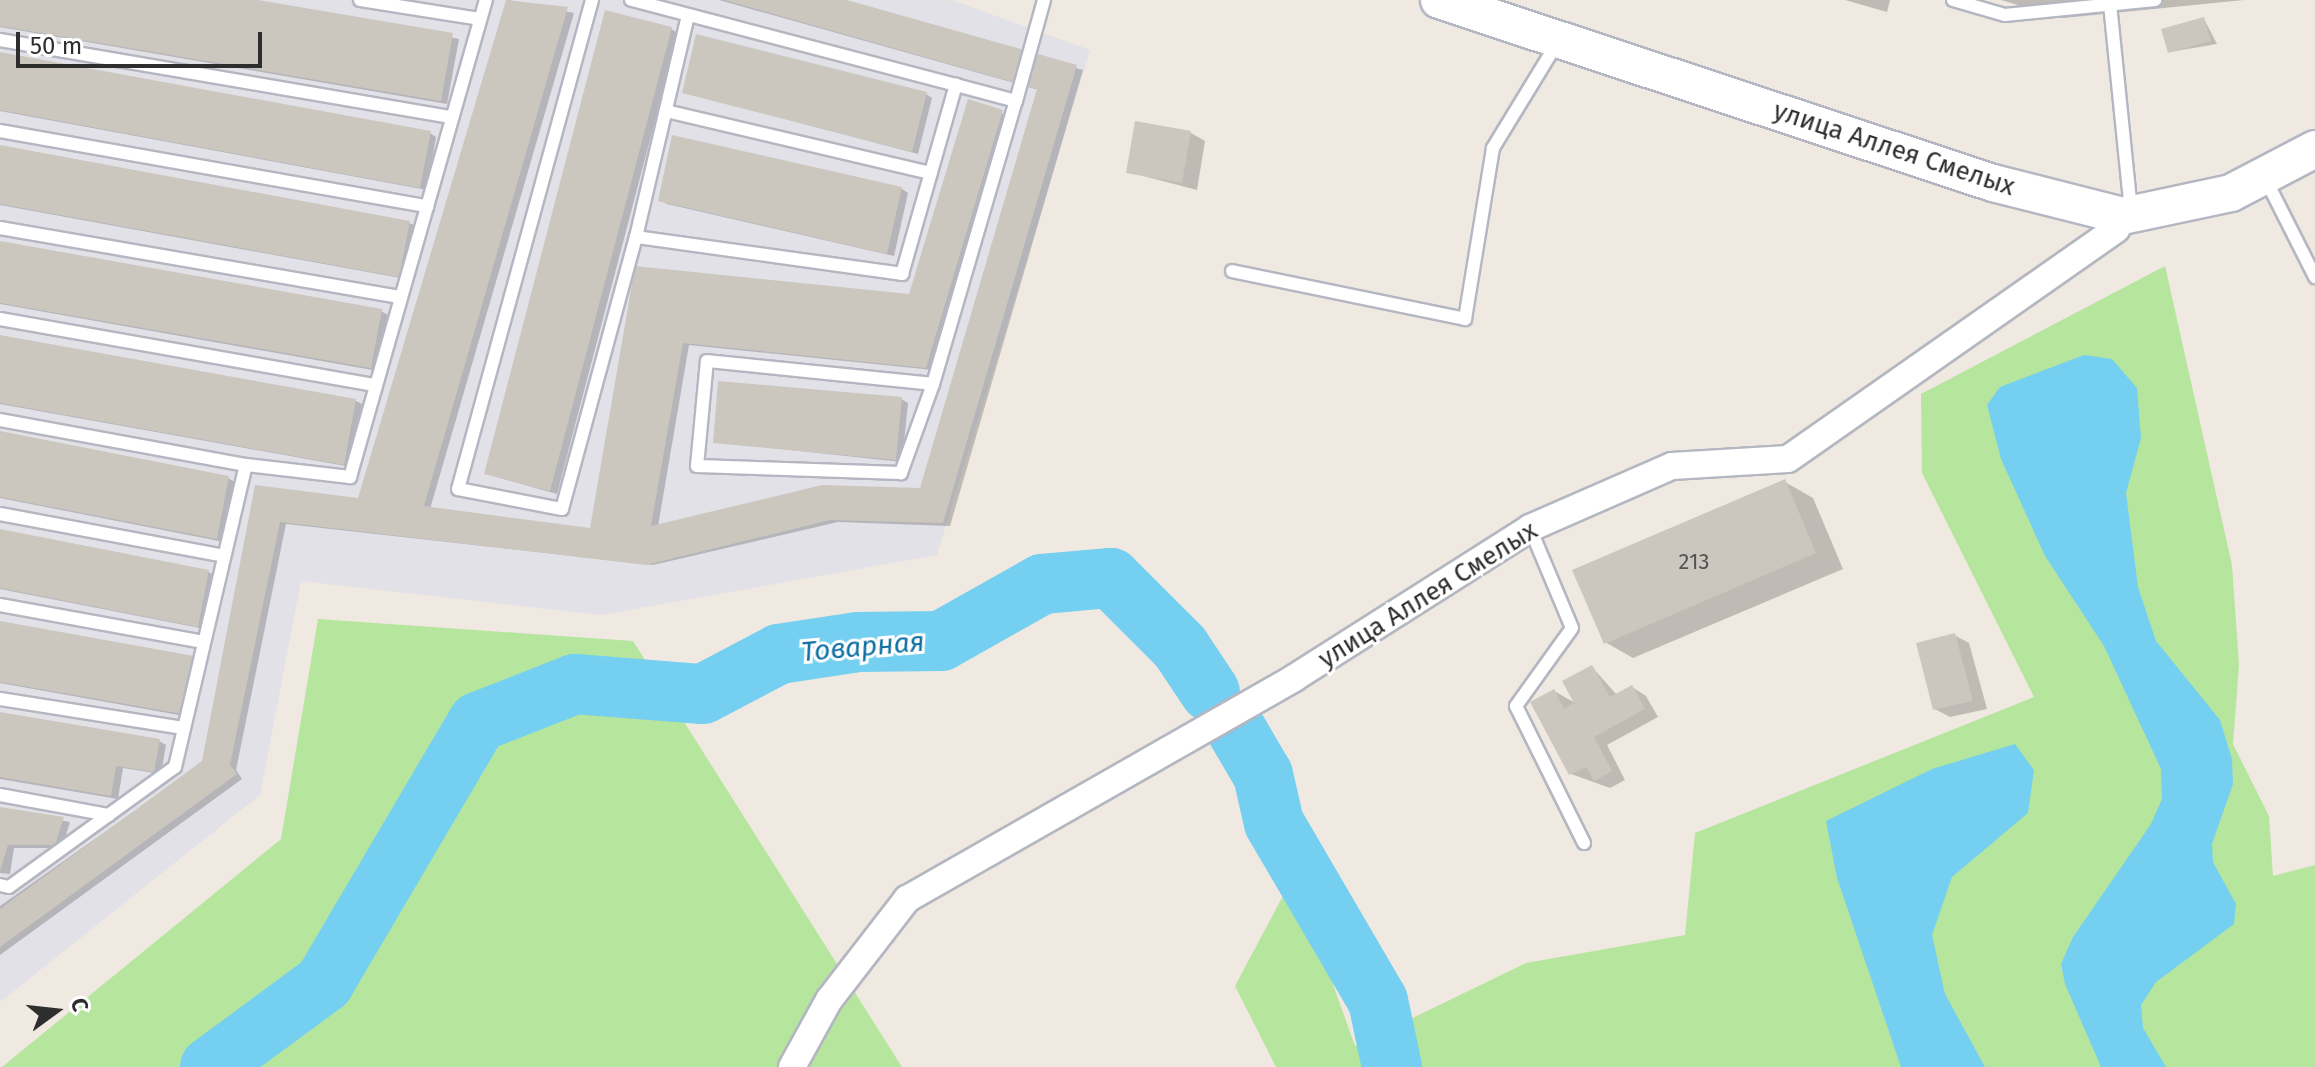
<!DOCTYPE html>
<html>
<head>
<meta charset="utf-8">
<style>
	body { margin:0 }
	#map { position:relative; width:2315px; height:1067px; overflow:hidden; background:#efe9e1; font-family:"Fira Sans",sans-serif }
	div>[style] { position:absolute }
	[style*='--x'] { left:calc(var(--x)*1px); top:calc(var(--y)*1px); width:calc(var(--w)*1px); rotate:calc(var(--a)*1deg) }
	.industrial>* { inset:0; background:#e3e1e8 }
	.green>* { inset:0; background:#b6e59e }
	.water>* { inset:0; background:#75cff0 }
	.shadow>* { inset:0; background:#0003 }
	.river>* { height:60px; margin:-30px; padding:0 30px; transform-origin:30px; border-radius:30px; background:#75cff0 }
	.building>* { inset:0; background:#cbc7bf }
	.roads { filter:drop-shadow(2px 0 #b4b7c1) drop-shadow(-2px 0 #b4b7c1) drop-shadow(0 2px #b4b7c1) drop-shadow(0 -2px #b4b7c1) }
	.service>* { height:12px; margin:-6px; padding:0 6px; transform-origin:6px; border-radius:6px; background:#fff }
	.minor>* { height:26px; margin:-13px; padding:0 13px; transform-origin:13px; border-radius:13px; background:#fff }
	.secondary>* { height:36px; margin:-18px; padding:0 18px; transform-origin:18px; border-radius:18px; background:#fff }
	span { translate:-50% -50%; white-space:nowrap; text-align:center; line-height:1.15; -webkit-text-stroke:6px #fff; paint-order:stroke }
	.number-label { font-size:22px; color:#555452 }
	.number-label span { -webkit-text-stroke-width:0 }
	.street-label { font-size:26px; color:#2e2e2e }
	.water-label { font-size:28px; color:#0d6fa3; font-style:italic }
	.north { position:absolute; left:16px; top:971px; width:80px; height:80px; -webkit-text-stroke:6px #fff; paint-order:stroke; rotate:75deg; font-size:22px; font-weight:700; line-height:32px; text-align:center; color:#2e2e2e }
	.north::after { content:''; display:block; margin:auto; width:28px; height:36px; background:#2e2e2e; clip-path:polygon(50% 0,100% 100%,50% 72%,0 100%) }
	.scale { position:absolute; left:16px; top:32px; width:246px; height:36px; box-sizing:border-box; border:4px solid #2e2e2e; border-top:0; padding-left:10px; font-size:24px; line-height:28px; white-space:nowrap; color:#2e2e2e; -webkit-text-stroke:6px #fff; paint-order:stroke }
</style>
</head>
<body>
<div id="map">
	<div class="industrial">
		<i style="clip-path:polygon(0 0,952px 0,1090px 50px,937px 555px,601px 615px,301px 581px,260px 795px,0 1002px)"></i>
	</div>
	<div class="green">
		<i style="clip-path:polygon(2165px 266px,2232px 565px,2239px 665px,2233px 744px,2269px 816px,2273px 876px,2315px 865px,2315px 1067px,1276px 1067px,1235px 986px,1294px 875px,1355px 1046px,1526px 963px,1685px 935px,1695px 833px,2034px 697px,1922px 473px,1921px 394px)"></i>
		<i style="clip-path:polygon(318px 619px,633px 641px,902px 1067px,2px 1067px,281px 839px)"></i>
	</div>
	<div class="water">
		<i style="clip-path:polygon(2084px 355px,2112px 359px,2137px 388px,2141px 438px,2126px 493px,2138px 587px,2156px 641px,2220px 720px,2232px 759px,2233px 784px,2212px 844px,2213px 862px,2236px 904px,2234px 924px,2156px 982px,2141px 1005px,2143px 1028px,2166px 1067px,2101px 1067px,2065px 984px,2061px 964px,2073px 937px,2151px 824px,2162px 799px,2161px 769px,2104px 646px,2045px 556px,2001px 459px,1987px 405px,2000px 387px)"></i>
		<i style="clip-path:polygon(2015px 744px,2034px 770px,2028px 813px,1952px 877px,1932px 935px,1945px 994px,1985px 1067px,1901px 1067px,1837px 878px,1826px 821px,1932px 769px)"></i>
	</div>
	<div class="shadow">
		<i style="clip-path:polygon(0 0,246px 0,459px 39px,447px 104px,0 27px)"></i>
		<i style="clip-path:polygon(508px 0,574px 13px,430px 509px,591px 530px,636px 268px,910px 296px,969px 102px,1009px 116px,933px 370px,689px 345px,658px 526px,922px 490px,1039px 90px,719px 0,839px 0,1083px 70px,950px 526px,838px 522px,653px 565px,286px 524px,236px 770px,242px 779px,0 955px,0 906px,204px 762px,257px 487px,359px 500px)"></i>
		<i style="clip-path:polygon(1845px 0,1890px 0,1887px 12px)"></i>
		<i style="clip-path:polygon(2001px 0,2244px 0,2064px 18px)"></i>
		<i style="clip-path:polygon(2204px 19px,2217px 44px,2170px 52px)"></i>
		<i style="clip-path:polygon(671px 29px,678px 33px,557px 494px,493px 476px,486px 473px)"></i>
		<i style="clip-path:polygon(0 54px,430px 133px,436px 137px,427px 190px,0 111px)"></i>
		<i style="clip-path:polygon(684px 92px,926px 94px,932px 98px,918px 154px)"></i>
		<i style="clip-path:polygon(1191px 133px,1205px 141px,1197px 190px,1128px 172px)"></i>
		<i style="clip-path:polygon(674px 137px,902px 189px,908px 193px,894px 256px,667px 204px,660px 200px)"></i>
		<i style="clip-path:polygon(0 147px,409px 223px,416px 226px,406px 279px,0 205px)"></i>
		<i style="clip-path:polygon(0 243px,381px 311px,388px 315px,378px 371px,0 304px)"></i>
		<i style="clip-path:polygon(0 337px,356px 401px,362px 404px,351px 467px,0 404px)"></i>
		<i style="clip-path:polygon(901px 399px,908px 403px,902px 462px,715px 442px)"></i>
		<i style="clip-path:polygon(0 433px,228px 478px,235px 482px,224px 542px,0 498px)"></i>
		<i style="clip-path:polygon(1785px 482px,1813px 498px,1843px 569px,1633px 658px,1605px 642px)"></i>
		<i style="clip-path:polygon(0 531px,209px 572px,215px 576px,205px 629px,0 589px)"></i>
		<i style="clip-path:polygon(0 623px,193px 658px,200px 661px,190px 717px,0 683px)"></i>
		<i style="clip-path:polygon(1954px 635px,1969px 643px,1987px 709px,1950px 717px,1935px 709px)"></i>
		<i style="clip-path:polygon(1592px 667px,1617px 695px,1632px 687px,1646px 696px,1658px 717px,1607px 745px,1625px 780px,1610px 788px,1571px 774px,1554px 691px,1577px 704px)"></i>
		<i style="clip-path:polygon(0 714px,159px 741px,166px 745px,161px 774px,123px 768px,118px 799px,0 779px)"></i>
		<i style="clip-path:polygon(0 809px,70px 822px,62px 848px,14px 848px,10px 874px,0 873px)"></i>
	</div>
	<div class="river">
		<i style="--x:1236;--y:729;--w:53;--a:59.6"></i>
		<i style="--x:1263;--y:775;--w:49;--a:77.1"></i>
		<i style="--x:1274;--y:823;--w:206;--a:59.7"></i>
		<i style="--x:1378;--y:1001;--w:67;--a:78"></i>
		<i style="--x:210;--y:1067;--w:142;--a:-36.4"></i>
		<i style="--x:324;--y:983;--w:303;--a:-59.5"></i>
		<i style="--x:478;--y:722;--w:104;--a:-21.4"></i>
		<i style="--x:575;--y:684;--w:128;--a:4.5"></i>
		<i style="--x:703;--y:694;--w:86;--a:-27.8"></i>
		<i style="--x:779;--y:654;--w:80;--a:-8.6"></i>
		<i style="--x:858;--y:642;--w:83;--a:-0.7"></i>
		<i style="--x:941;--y:641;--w:116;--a:-29.4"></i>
		<i style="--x:1042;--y:584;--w:69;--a:-5"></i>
		<i style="--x:1111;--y:578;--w:98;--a:45"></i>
		<i style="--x:1180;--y:647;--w:54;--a:56.3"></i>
	</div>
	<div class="building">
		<i style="clip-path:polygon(0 0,258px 0,453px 33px,441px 101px,0 26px)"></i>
		<i style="clip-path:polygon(506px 0,568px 7px,424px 506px,590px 528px,635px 266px,909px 294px,968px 99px,1003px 110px,926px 368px,683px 343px,651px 526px,822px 485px,920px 488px,1037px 89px,724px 0,847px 0,1077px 65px,943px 523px,830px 520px,646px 565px,280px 522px,230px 765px,237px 774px,0 947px,0 909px,202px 761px,255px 485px,358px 498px)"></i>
		<i style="clip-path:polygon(605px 10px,672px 27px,550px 491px,484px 474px)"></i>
		<i style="clip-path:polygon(2204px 17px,2211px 41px,2168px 53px,2161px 29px)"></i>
		<i style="clip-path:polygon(696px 34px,927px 92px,912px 152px,682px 93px)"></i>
		<i style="clip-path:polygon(0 52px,431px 131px,420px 188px,0 110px)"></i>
		<i style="clip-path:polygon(1135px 121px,1191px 131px,1182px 183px,1126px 173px)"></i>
		<i style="clip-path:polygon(672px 135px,902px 187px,887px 254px,658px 201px)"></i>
		<i style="clip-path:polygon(0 145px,410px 221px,399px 277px,0 204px)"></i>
		<i style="clip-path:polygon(0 241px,382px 309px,371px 368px,0 303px)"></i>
		<i style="clip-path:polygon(0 335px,356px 399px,344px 465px,0 403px)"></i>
		<i style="clip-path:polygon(718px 381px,902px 397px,896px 460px,713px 443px)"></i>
		<i style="clip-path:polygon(0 431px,229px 476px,217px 539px,0 497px)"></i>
		<i style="clip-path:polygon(1785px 479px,1816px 553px,1604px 644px,1572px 570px)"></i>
		<i style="clip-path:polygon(0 529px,209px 570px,198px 627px,0 588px)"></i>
		<i style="clip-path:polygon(0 621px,194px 656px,183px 714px,0 682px)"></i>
		<i style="clip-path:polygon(1955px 633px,1973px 701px,1933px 710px,1916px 643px)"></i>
		<i style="clip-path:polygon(1592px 665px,1610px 697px,1632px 685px,1645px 709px,1594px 737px,1612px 771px,1594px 781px,1586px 767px,1569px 775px,1530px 702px,1554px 689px,1564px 709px,1574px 703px,1562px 681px)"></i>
		<i style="clip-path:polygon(0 712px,160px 739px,154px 772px,116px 766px,111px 796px,0 777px)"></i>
		<i style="clip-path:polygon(0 807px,64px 817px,55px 845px,8px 845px,0 871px)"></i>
	</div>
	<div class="roads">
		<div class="service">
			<i style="--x:360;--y:0;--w:121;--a:9"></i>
			<i style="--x:592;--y:0;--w:507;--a:105.32"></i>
			<i style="--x:458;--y:489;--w:106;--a:10.9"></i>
			<i style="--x:562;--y:509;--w:282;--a:-74.8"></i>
			<i style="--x:636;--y:237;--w:269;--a:7.9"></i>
			<i style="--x:902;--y:274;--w:197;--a:-74.1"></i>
			<i style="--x:956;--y:85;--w:336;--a:-165.3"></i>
			<i style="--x:1953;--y:0;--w:54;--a:16.1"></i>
			<i style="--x:2005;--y:15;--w:151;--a:-5.7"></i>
			<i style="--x:2110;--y:4;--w:209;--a:84.2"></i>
			<i style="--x:0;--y:40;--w:459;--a:9.7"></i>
			<i style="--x:1016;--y:101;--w:105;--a:-74.5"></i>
			<i style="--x:666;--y:111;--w:272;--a:13.2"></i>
			<i style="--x:0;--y:131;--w:434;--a:10"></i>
			<i style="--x:2266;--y:180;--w:109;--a:63.2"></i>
			<i style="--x:0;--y:228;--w:407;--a:9.8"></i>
			<i style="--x:636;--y:237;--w:228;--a:-76.8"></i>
			<i style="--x:1232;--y:271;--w:238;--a:11.6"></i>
			<i style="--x:1465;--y:319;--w:173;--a:-80.7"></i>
			<i style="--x:1493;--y:148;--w:123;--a:-58.6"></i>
			<i style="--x:0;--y:319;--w:382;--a:10"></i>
			<i style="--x:933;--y:384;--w:95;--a:109.8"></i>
			<i style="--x:901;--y:473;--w:204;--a:-178"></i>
			<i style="--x:697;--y:466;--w:105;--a:-84.6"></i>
			<i style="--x:707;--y:361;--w:227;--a:5.8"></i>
			<i style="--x:933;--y:384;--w:295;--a:-73.7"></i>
			<i style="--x:1016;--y:101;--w:62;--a:-165.1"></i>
			<i style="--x:0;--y:420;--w:250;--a:10.4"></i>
			<i style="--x:0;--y:514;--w:228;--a:10.6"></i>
			<i style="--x:1530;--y:528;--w:108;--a:67.2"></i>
			<i style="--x:1572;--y:628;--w:96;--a:125.7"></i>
			<i style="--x:1516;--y:706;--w:153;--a:63.6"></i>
			<i style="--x:0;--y:605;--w:207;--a:10.3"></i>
			<i style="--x:0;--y:699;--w:186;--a:9"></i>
			<i style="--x:0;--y:795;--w:111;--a:10.4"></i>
			<i style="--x:0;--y:885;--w:9;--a:13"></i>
			<i style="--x:9;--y:887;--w:205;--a:-35.9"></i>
			<i style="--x:175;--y:767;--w:310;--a:-76.8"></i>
			<i style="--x:246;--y:465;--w:105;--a:6.6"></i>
			<i style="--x:350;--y:477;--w:496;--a:-74.1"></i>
		</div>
		<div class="minor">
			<i style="--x:792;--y:1067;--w:77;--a:-61.1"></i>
			<i style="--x:829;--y:1000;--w:128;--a:-52.3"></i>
			<i style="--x:907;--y:899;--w:446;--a:-29.7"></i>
			<i style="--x:1294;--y:678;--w:280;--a:-32.4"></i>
			<i style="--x:1530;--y:528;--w:155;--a:-23.6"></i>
			<i style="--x:1672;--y:466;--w:116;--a:-3.5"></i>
			<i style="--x:1788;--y:459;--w:401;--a:-35"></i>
			<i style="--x:2116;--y:229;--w:15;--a:-62"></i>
		</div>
		<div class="secondary">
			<i style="--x:1439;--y:0;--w:583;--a:18.28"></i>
			<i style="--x:1993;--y:183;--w:134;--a:14.2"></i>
			<i style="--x:2123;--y:216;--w:110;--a:-12"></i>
			<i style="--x:2231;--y:193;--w:95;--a:-27.6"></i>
		</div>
	</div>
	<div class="number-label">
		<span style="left:1694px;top:562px">213</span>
	</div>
	<div class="street-label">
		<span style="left:1894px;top:149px;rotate:18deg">улица Аллея Смелых</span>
		<span style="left:1428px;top:595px;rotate:-32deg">улица Аллея Смелых</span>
	</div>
	<div class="water-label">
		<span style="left:863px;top:647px;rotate:-5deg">Товарная</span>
	</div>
	<div class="north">С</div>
	<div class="scale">50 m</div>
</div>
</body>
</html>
